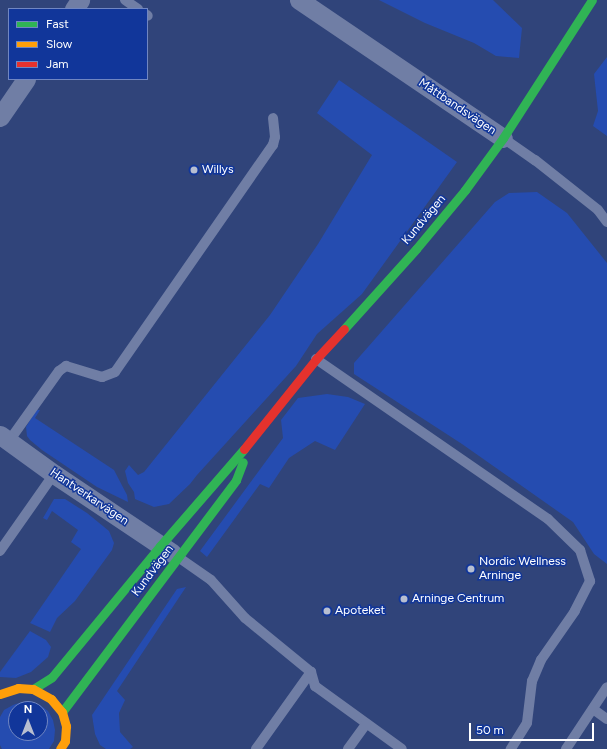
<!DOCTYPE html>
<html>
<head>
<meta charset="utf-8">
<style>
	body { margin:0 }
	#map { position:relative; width:607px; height:749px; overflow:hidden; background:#30447a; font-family:Figtree,sans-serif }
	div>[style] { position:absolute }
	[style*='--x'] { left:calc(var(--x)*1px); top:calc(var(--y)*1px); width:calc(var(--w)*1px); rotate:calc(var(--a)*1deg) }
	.green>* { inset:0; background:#254cb0 }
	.lane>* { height:10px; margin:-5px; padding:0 5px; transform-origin:5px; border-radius:5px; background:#707ea5 }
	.street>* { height:19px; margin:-9.5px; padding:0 9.5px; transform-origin:9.5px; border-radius:9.5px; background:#707ea5 }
	.fast>* { height:9px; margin:-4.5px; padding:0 4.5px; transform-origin:4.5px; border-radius:4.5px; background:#30b455 }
	.slow>* { height:9px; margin:-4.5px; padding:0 4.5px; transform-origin:4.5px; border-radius:4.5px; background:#ff9f0a }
	.jam>* { height:9px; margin:-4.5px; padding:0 4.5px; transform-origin:4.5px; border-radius:4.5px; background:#e5322d }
	.dots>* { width:11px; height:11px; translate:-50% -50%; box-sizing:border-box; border:2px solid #11369a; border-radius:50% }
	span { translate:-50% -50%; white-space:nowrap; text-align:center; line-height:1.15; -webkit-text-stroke:3px #11369a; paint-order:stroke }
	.street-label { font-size:12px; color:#fff }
	.poi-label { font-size:12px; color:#fff }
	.left { translate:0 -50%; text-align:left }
	.legend { position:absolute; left:8px; top:8px; width:140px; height:72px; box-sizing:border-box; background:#11369a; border:1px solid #7086c2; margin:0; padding:5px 7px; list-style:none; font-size:12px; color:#fff }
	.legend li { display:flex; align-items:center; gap:8px; height:20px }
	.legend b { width:20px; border:1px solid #7086c2 }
	.north { position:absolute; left:8px; top:701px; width:40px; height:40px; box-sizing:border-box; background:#11369a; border:1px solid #7086c2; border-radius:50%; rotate:0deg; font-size:11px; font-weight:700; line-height:16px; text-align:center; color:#fff }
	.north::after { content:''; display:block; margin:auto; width:14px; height:18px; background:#b7bed0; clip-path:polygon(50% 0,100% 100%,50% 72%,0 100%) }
	.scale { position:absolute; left:469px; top:723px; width:125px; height:18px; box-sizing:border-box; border:2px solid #fff; border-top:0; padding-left:5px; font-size:12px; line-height:14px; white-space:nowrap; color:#fff; -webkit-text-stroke:3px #11369a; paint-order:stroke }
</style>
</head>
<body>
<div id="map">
	<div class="green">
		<i style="clip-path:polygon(379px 0,493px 0,522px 28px,519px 58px,496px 56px,474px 43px,425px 23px)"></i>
		<i style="clip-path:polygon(607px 57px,607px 136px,593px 126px,598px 111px,594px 74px)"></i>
		<i style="clip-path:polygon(339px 80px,457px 162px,362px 294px,317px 334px,296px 366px,197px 475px,190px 484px,169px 504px,154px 507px,135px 499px,134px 492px,128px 483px,125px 471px,129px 465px,138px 475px,144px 472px,270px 315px,318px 244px,372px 155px,317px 113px)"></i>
		<i style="clip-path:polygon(537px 192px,567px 213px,607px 263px,607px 564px,594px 554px,573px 522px,462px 444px,354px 374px,354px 363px,495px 202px,509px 193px)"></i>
		<i style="clip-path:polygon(327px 394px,348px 397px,365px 404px,335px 450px,315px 441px,289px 458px,269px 488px,260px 484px,207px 557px,200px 551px,283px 438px,281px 420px,298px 398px)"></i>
		<i style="clip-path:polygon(36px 410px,40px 410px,35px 418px,114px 470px,127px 495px,128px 502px,97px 487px,42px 450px,30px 440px,27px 436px,26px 427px)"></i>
		<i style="clip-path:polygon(54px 499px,65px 499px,87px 513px,109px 531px,114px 543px,112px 550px,75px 601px,57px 618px,50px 632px,30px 623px,81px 549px,71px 542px,78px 530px,52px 511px,47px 520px,43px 518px)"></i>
		<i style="clip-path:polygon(186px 587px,117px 691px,125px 700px,119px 713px,120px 732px,133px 747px,130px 749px,106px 749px,100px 745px,95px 734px,92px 715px,177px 589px)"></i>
		<i style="clip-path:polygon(30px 631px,46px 640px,51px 647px,48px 657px,31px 672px,16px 678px,0 677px,0 672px)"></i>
		<i style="clip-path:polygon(evenodd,22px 702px,40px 705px,48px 711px,53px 720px,55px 730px,54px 741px,49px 749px,2px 749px,0 745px,0 717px,4px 710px,13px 705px,22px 702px,16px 709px,40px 709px,40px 733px,16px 733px,16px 709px)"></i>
	</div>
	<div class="lane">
		<i style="--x:125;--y:0;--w:16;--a:35"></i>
		<i style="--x:147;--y:15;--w:1;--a:45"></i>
		<i style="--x:503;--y:138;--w:39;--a:35"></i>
		<i style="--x:535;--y:160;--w:80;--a:38.4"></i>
		<i style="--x:598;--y:210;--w:15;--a:53"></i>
		<i style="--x:316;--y:359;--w:282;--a:34.6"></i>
		<i style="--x:548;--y:519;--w:45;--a:44.1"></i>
		<i style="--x:580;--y:550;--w:33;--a:72"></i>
		<i style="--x:590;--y:581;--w:34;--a:117"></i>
		<i style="--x:575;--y:611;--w:60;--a:124.8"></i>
		<i style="--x:541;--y:660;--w:23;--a:113"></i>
		<i style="--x:532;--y:681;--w:42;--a:96.8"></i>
		<i style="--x:527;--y:723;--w:31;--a:122"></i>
		<i style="--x:9;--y:441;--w:86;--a:-54.5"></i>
		<i style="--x:59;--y:371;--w:9;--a:-36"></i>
		<i style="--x:66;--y:366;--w:38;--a:17"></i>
		<i style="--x:102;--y:377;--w:14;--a:-21"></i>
		<i style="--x:115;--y:372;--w:277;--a:-55.2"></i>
		<i style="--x:273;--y:145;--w:8;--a:-76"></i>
		<i style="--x:275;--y:137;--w:19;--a:-96"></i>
		<i style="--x:0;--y:551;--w:94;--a:-55"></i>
		<i style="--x:178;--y:557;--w:40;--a:34.9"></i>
		<i style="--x:211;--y:580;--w:51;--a:48.2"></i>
		<i style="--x:245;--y:618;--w:85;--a:39.3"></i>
		<i style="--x:311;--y:672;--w:15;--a:74"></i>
		<i style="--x:315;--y:686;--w:107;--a:35.9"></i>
		<i style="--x:593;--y:709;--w:17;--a:36"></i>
		<i style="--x:256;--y:749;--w:95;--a:-54.5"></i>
		<i style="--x:348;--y:749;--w:31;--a:-54"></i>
		<i style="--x:566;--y:749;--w:74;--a:-56.5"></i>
	</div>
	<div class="street">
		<i style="--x:299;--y:0;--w:246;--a:34.1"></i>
		<i style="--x:74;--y:9;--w:11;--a:-56"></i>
		<i style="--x:0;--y:117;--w:46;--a:-55.6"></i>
		<i style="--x:0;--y:435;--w:67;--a:35.8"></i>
		<i style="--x:54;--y:474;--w:142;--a:33.8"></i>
	</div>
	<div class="fast">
		<i style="--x:344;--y:329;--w:108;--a:-48"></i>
		<i style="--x:416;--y:249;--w:77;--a:-50.3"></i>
		<i style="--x:465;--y:190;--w:64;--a:-53.8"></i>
		<i style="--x:503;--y:138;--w:164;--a:-57.2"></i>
		<i style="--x:33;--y:689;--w:22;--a:-32"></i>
		<i style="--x:52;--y:677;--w:170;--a:-50.5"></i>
		<i style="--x:160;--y:546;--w:128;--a:-49.1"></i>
		<i style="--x:62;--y:712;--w:290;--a:-53.1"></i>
		<i style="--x:236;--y:480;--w:19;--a:-69"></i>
	</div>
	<div class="slow">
		<i style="--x:0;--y:694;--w:19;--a:-18"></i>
		<i style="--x:18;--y:688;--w:15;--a:4"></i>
		<i style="--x:33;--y:689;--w:21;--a:29"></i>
		<i style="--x:51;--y:699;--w:17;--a:50"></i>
		<i style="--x:62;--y:712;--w:15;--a:74"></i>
		<i style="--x:66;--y:726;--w:15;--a:94"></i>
		<i style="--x:65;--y:741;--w:9;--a:122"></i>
	</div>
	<div class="jam">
		<i style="--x:244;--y:449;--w:115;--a:-51.3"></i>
		<i style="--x:316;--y:359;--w:41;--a:-47"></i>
	</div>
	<div class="dots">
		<i style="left:194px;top:170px;background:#b7bed0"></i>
		<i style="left:471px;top:569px;background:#b7bed0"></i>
		<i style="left:404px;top:599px;background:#b7bed0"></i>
		<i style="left:327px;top:611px;background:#b7bed0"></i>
	</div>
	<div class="street-label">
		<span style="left:457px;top:107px;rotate:34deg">Måttbandsvägen</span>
		<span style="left:424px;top:220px;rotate:-50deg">Kundvägen</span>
		<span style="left:89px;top:497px;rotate:34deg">Hantverkarvägen</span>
		<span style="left:153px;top:571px;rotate:-53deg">Kundvägen</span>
	</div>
	<div class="poi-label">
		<span class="left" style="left:202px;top:170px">Willys</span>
		<span class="left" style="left:479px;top:569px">Nordic Wellness<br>Arninge</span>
		<span class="left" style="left:412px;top:599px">Arninge Centrum</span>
		<span class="left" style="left:335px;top:611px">Apoteket</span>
	</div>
	<ul class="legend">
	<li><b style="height:5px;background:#30b455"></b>Fast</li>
	<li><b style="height:5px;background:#ff9f0a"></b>Slow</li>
	<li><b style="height:5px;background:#e5322d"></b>Jam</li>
	</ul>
	<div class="north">N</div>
	<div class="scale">50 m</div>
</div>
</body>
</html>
